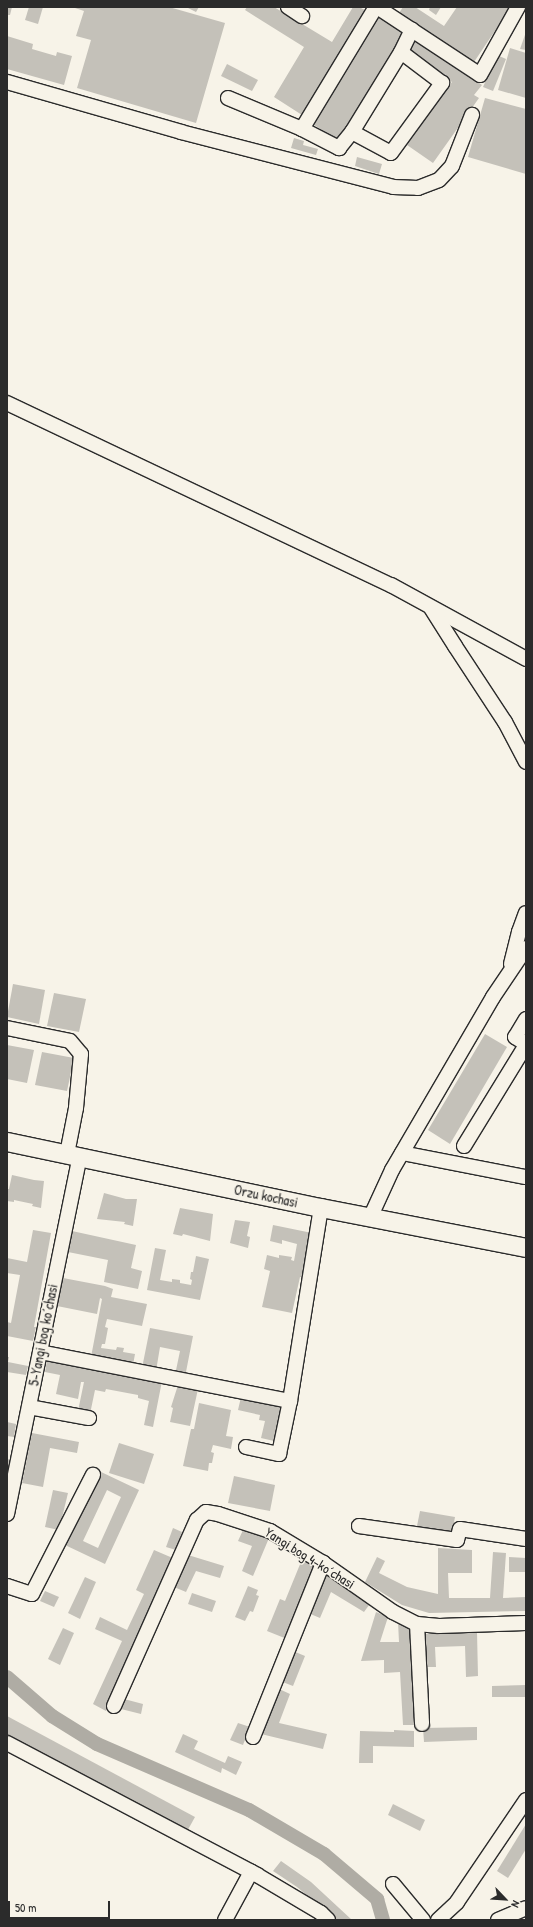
<!DOCTYPE html>
<html>
<head>
<meta charset="utf-8">
<style>
	body { margin:0 }
	#map { position:relative; width:533px; height:1927px; overflow:hidden; background:#f7f3e8; font-family:"Patrick Hand",sans-serif }
	div>[style] { position:absolute }
	[style*='--x'] { left:calc(var(--x)*1px); top:calc(var(--y)*1px); width:calc(var(--w)*1px); rotate:calc(var(--a)*1deg) }
	.canal>* { height:14px; margin:-7px; padding:0 7px; transform-origin:7px; border-radius:7px; background:#afaca4 }
	.building>* { inset:0; background:#c4c1b9 }
	.roads { filter:drop-shadow(1px 0 #2b2b2b) drop-shadow(-1px 0 #2b2b2b) drop-shadow(0 1px #2b2b2b) drop-shadow(0 -1px #2b2b2b) }
	.minor>* { height:14px; margin:-7px; padding:0 7px; transform-origin:7px; border-radius:7px; background:#f7f3e8 }
	.major>* { height:18px; margin:-9px; padding:0 9px; transform-origin:9px; border-radius:9px; background:#f7f3e8 }
	span { translate:-50% -50%; white-space:nowrap; text-align:center; line-height:1.15; -webkit-text-stroke:3px #f7f3e8; paint-order:stroke }
	.street-label { font-size:14px; color:#2b2b2b }
	.frame { position:absolute; inset:0; border:8px solid #2b2b2b; pointer-events:none }
	.north { position:absolute; left:485px; top:1879px; width:40px; height:40px; -webkit-text-stroke:3px #f7f3e8; paint-order:stroke; rotate:115deg; font-size:11px; font-weight:700; line-height:16px; text-align:center; color:#2b2b2b }
	.north::after { content:''; display:block; margin:auto; width:14px; height:18px; background:#2b2b2b; clip-path:polygon(50% 0,100% 100%,50% 72%,0 100%) }
	.scale { position:absolute; left:8px; top:1901px; width:102px; height:18px; box-sizing:border-box; border:2px solid #2b2b2b; border-top:0; padding-left:5px; font-size:12px; line-height:14px; white-space:nowrap; color:#2b2b2b; -webkit-text-stroke:3px #f7f3e8; paint-order:stroke }
</style>
</head>
<body>
<div id="map">
	<div class="canal">
		<i style="--x:7;--y:1677;--w:60;--a:40.9"></i>
		<i style="--x:52;--y:1716;--w:53;--a:31.9"></i>
		<i style="--x:97;--y:1744;--w:166;--a:23.5"></i>
		<i style="--x:249;--y:1810;--w:87;--a:30.4"></i>
		<i style="--x:324;--y:1854;--w:70;--a:40.3"></i>
		<i style="--x:377;--y:1899;--w:22;--a:74"></i>
	</div>
	<div class="building">
		<i style="clip-path:polygon(7px 7px,12px 7px,10px 15px,7px 15px)"></i>
		<i style="clip-path:polygon(29px 7px,43px 7px,38px 24px,25px 20px)"></i>
		<i style="clip-path:polygon(72px 7px,169px 7px,225px 23px,196px 123px,77px 88px,91px 40px,76px 36px,84px 11px)"></i>
		<i style="clip-path:polygon(186px 7px,199px 7px,196px 12px)"></i>
		<i style="clip-path:polygon(247px 7px,274px 7px,332px 42px,353px 7px,359px 7px,365px 10px,302px 115px,274px 97px,304px 47px,245px 10px)"></i>
		<i style="clip-path:polygon(403px 7px,415px 7px,444px 26px,457px 7px,511px 7px,474px 62px,399px 13px)"></i>
		<i style="clip-path:polygon(430px 7px,441px 7px,436px 15px,429px 10px)"></i>
		<i style="clip-path:polygon(380px 16px,405px 31px,338px 140px,314px 125px)"></i>
		<i style="clip-path:polygon(526px 32px,526px 50px,520px 49px)"></i>
		<i style="clip-path:polygon(412px 35px,482px 85px,474px 95px,479px 98px,433px 163px,407px 145px,452px 82px,404px 48px)"></i>
		<i style="clip-path:polygon(7px 36px,33px 44px,32px 49px,56px 56px,57px 52px,72px 56px,64px 85px,7px 69px)"></i>
		<i style="clip-path:polygon(510px 48px,526px 53px,526px 98px,498px 90px)"></i>
		<i style="clip-path:polygon(497px 55px,506px 59px,493px 91px,483px 87px)"></i>
		<i style="clip-path:polygon(227px 64px,258px 80px,252px 91px,221px 76px)"></i>
		<i style="clip-path:polygon(485px 98px,526px 109px,526px 174px,468px 157px)"></i>
		<i style="clip-path:polygon(294px 138px,304px 141px,303px 145px,318px 149px,316px 155px,291px 148px)"></i>
		<i style="clip-path:polygon(357px 157px,382px 164px,379px 174px,355px 166px)"></i>
		<i style="clip-path:polygon(13px 984px,45px 990px,39px 1024px,7px 1017px)"></i>
		<i style="clip-path:polygon(54px 993px,86px 999px,79px 1032px,47px 1026px)"></i>
		<i style="clip-path:polygon(485px 1034px,507px 1047px,450px 1144px,428px 1130px)"></i>
		<i style="clip-path:polygon(7px 1045px,34px 1050px,27px 1083px,7px 1079px)"></i>
		<i style="clip-path:polygon(42px 1052px,74px 1058px,67px 1091px,35px 1085px)"></i>
		<i style="clip-path:polygon(12px 1175px,34px 1180px,44px 1181px,41px 1208px,32px 1206px,33px 1204px,14px 1200px,14px 1202px,7px 1201px,7px 1189px,9px 1189px)"></i>
		<i style="clip-path:polygon(104px 1193px,126px 1199px,137px 1199px,133px 1226px,124px 1224px,125px 1222px,97px 1219px)"></i>
		<i style="clip-path:polygon(180px 1208px,213px 1214px,210px 1241px,183px 1234px,182px 1236px,173px 1234px)"></i>
		<i style="clip-path:polygon(235px 1220px,250px 1222px,247px 1236px,250px 1237px,248px 1248px,230px 1243px)"></i>
		<i style="clip-path:polygon(273px 1225px,312px 1233px,303px 1277px,300px 1277px,292px 1313px,262px 1307px,270px 1271px,264px 1269px,267px 1255px,279px 1258px,279px 1255px,292px 1257px,291px 1260px,294px 1261px,297px 1244px,282px 1240px,282px 1244px,270px 1241px)"></i>
		<i style="clip-path:polygon(33px 1230px,51px 1233px,34px 1327px,36px 1327px,33px 1341px,7px 1336px,7px 1322px,11px 1323px,20px 1275px,7px 1273px,7px 1258px,27px 1262px)"></i>
		<i style="clip-path:polygon(72px 1231px,136px 1245px,131px 1268px,142px 1271px,138px 1289px,104px 1282px,108px 1260px,68px 1252px)"></i>
		<i style="clip-path:polygon(155px 1248px,166px 1250px,160px 1280px,172px 1282px,172px 1279px,180px 1280px,180px 1283px,191px 1285px,192px 1280px,190px 1279px,191px 1272px,193px 1272px,196px 1256px,209px 1259px,200px 1300px,147px 1290px)"></i>
		<i style="clip-path:polygon(63px 1278px,105px 1286px,113px 1289px,111px 1297px,147px 1304px,142px 1326px,107px 1319px,105px 1327px,108px 1328px,105px 1344px,102px 1344px,101px 1348px,116px 1350px,117px 1347px,124px 1348px,123px 1352px,135px 1354px,133px 1365px,91px 1357px,102px 1299px,100px 1298px,97px 1314px,57px 1306px)"></i>
		<i style="clip-path:polygon(150px 1328px,193px 1336px,185px 1377px,175px 1375px,180px 1351px,160px 1347px,156px 1371px,142px 1368px)"></i>
		<i style="clip-path:polygon(7px 1357px,9px 1357px,8px 1362px,28px 1366px,26px 1375px,7px 1372px)"></i>
		<i style="clip-path:polygon(47px 1360px,162px 1381px,153px 1427px,144px 1425px,149px 1401px,138px 1398px,138px 1395px,106px 1389px,105px 1392px,95px 1390px,90px 1414px,78px 1411px,84px 1382px,81px 1382px,78px 1399px,56px 1394px,60px 1375px,45px 1372px)"></i>
		<i style="clip-path:polygon(178px 1385px,198px 1389px,190px 1426px,170px 1422px,173px 1408px,171px 1407px)"></i>
		<i style="clip-path:polygon(241px 1397px,281px 1405px,274px 1441px,261px 1438px,265px 1421px,259px 1420px,260px 1415px,238px 1410px)"></i>
		<i style="clip-path:polygon(199px 1403px,231px 1410px,226px 1436px,233px 1437px,231px 1449px,213px 1445px,211px 1452px,214px 1453px,212px 1463px,209px 1463px,208px 1471px,183px 1466px,191px 1429px,194px 1429px)"></i>
		<i style="clip-path:polygon(7px 1422px,16px 1424px,14px 1437px,7px 1436px)"></i>
		<i style="clip-path:polygon(32px 1433px,79px 1442px,77px 1453px,50px 1448px,43px 1487px,22px 1483px)"></i>
		<i style="clip-path:polygon(119px 1443px,154px 1454px,144px 1484px,109px 1473px)"></i>
		<i style="clip-path:polygon(7px 1459px,11px 1460px,8px 1474px,7px 1474px)"></i>
		<i style="clip-path:polygon(evenodd,99px 1471px,139px 1490px,105px 1564px,65px 1545px,99px 1471px,107px 1490px,121px 1497px,98px 1548px,83px 1541px,107px 1490px)"></i>
		<i style="clip-path:polygon(234px 1476px,275px 1485px,270px 1511px,228px 1503px)"></i>
		<i style="clip-path:polygon(53px 1490px,68px 1493px,59px 1530px,45px 1527px)"></i>
		<i style="clip-path:polygon(420px 1511px,455px 1517px,452px 1533px,417px 1526px)"></i>
		<i style="clip-path:polygon(173px 1528px,182px 1532px,176px 1550px,166px 1547px)"></i>
		<i style="clip-path:polygon(243px 1530px,269px 1538px,253px 1576px,242px 1571px,252px 1546px,238px 1541px)"></i>
		<i style="clip-path:polygon(438px 1548px,472px 1550px,472px 1573px,448px 1573px,449px 1598px,490px 1598px,493px 1552px,506px 1553px,503px 1598px,526px 1597px,526px 1611px,429px 1613px,402px 1605px,365px 1582px,377px 1557px,385px 1561px,379px 1573px,407px 1587px,438px 1594px)"></i>
		<i style="clip-path:polygon(154px 1550px,175px 1559px,106px 1711px,93px 1704px,122px 1641px,95px 1629px,100px 1617px,127px 1630px,144px 1594px,136px 1590px)"></i>
		<i style="clip-path:polygon(188px 1555px,224px 1566px,220px 1578px,196px 1571px,186px 1592px,174px 1587px)"></i>
		<i style="clip-path:polygon(303px 1557px,316px 1566px,287px 1639px,267px 1631px,280px 1599px,285px 1601px)"></i>
		<i style="clip-path:polygon(509px 1557px,526px 1558px,526px 1572px,509px 1572px)"></i>
		<i style="clip-path:polygon(325px 1572px,372px 1601px,364px 1612px,331px 1592px,320px 1618px,308px 1613px)"></i>
		<i style="clip-path:polygon(85px 1577px,96px 1582px,80px 1619px,68px 1613px)"></i>
		<i style="clip-path:polygon(248px 1586px,258px 1590px,256px 1595px,259px 1596px,253px 1612px,250px 1611px,245px 1621px,235px 1617px)"></i>
		<i style="clip-path:polygon(45px 1591px,59px 1597px,54px 1607px,40px 1601px)"></i>
		<i style="clip-path:polygon(192px 1593px,216px 1601px,212px 1612px,188px 1604px)"></i>
		<i style="clip-path:polygon(376px 1612px,388px 1617px,380px 1642px,399px 1642px,398px 1622px,411px 1627px,416px 1725px,403px 1725px,400px 1672px,384px 1673px,384px 1660px,361px 1661px)"></i>
		<i style="clip-path:polygon(63px 1628px,74px 1633px,60px 1665px,48px 1659px)"></i>
		<i style="clip-path:polygon(477px 1632px,478px 1676px,466px 1677px,465px 1646px,435px 1647px,436px 1667px,423px 1667px,423px 1634px)"></i>
		<i style="clip-path:polygon(293px 1651px,305px 1656px,293px 1686px,280px 1681px)"></i>
		<i style="clip-path:polygon(526px 1685px,526px 1697px,492px 1697px,492px 1686px)"></i>
		<i style="clip-path:polygon(277px 1688px,290px 1694px,279px 1723px,327px 1734px,323px 1749px,261px 1734px)"></i>
		<i style="clip-path:polygon(124px 1699px,143px 1704px,141px 1714px,121px 1709px)"></i>
		<i style="clip-path:polygon(7px 1716px,195px 1817px,185px 1835px,7px 1739px)"></i>
		<i style="clip-path:polygon(238px 1723px,250px 1727px,243px 1745px,230px 1740px)"></i>
		<i style="clip-path:polygon(477px 1727px,477px 1740px,424px 1742px,423px 1728px)"></i>
		<i style="clip-path:polygon(394px 1730px,414px 1731px,414px 1747px,373px 1746px,373px 1763px,359px 1763px,360px 1731px,394px 1732px)"></i>
		<i style="clip-path:polygon(183px 1734px,198px 1741px,194px 1749px,225px 1763px,228px 1756px,242px 1762px,236px 1775px,222px 1768px,221px 1773px,175px 1752px)"></i>
		<i style="clip-path:polygon(393px 1804px,425px 1820px,420px 1831px,388px 1815px)"></i>
		<i style="clip-path:polygon(526px 1824px,526px 1849px,508px 1878px,497px 1871px)"></i>
		<i style="clip-path:polygon(281px 1861px,311px 1882px,352px 1920px,336px 1920px,297px 1887px,273px 1871px)"></i>
	</div>
	<div class="roads">
		<div class="minor">
			<i style="--x:288;--y:7;--w:17;--a:33"></i>
			<i style="--x:377;--y:7;--w:123;--a:33.4"></i>
			<i style="--x:480;--y:75;--w:78;--a:-60.8"></i>
			<i style="--x:7;--y:82;--w:181;--a:16"></i>
			<i style="--x:181;--y:132;--w:219;--a:14.5"></i>
			<i style="--x:393;--y:187;--w:25;--a:2"></i>
			<i style="--x:418;--y:188;--w:22;--a:-21"></i>
			<i style="--x:439;--y:180;--w:19;--a:-47"></i>
			<i style="--x:452;--y:166;--w:55;--a:-68.6"></i>
			<i style="--x:228;--y:98;--w:80;--a:22.7"></i>
			<i style="--x:302;--y:129;--w:143;--a:-58.8"></i>
			<i style="--x:302;--y:129;--w:42;--a:27.2"></i>
			<i style="--x:339;--y:148;--w:21;--a:-51"></i>
			<i style="--x:352;--y:132;--w:94;--a:-58.5"></i>
			<i style="--x:401;--y:52;--w:25;--a:-64"></i>
			<i style="--x:352;--y:132;--w:44;--a:28.3"></i>
			<i style="--x:391;--y:153;--w:87;--a:-53.9"></i>
			<i style="--x:442;--y:83;--w:51;--a:-142.9"></i>
			<i style="--x:7;--y:403;--w:425;--a:25.4"></i>
			<i style="--x:391;--y:585;--w:154;--a:28.7"></i>
			<i style="--x:431;--y:608;--w:45;--a:57.7"></i>
			<i style="--x:455;--y:646;--w:91;--a:56.7"></i>
			<i style="--x:505;--y:722;--w:45;--a:62.3"></i>
			<i style="--x:511;--y:964;--w:33;--a:-76"></i>
			<i style="--x:519;--y:932;--w:20;--a:-70"></i>
			<i style="--x:526;--y:1019;--w:21;--a:121"></i>
			<i style="--x:515;--y:1037;--w:13;--a:32"></i>
			<i style="--x:7;--y:1028;--w:64;--a:11.7"></i>
			<i style="--x:70;--y:1041;--w:17;--a:50"></i>
			<i style="--x:81;--y:1054;--w:54;--a:95.3"></i>
			<i style="--x:76;--y:1108;--w:47;--a:101.1"></i>
			<i style="--x:464;--y:1146;--w:119;--a:-58.5"></i>
			<i style="--x:402;--y:1153;--w:126;--a:11"></i>
			<i style="--x:370;--y:1218;--w:53;--a:-65.4"></i>
			<i style="--x:392;--y:1170;--w:200;--a:-59.7"></i>
			<i style="--x:493;--y:997;--w:59;--a:-56"></i>
			<i style="--x:40;--y:1352;--w:255;--a:11.1"></i>
			<i style="--x:290;--y:1401;--w:195;--a:-80.9"></i>
			<i style="--x:29;--y:1407;--w:61;--a:10.4"></i>
			<i style="--x:246;--y:1447;--w:34;--a:12"></i>
			<i style="--x:279;--y:1454;--w:54;--a:-78.3"></i>
			<i style="--x:7;--y:1514;--w:365;--a:-78.5"></i>
			<i style="--x:359;--y:1526;--w:99;--a:8.1"></i>
			<i style="--x:457;--y:1540;--w:11;--a:-75"></i>
			<i style="--x:460;--y:1529;--w:67;--a:8.6"></i>
			<i style="--x:7;--y:1586;--w:26;--a:18"></i>
			<i style="--x:32;--y:1594;--w:134;--a:-62.9"></i>
			<i style="--x:417;--y:1624;--w:100;--a:87.1"></i>
			<i style="--x:114;--y:1706;--w:204;--a:-66"></i>
			<i style="--x:197;--y:1520;--w:12;--a:-42"></i>
			<i style="--x:206;--y:1512;--w:12;--a:9"></i>
			<i style="--x:218;--y:1514;--w:55;--a:18.1"></i>
			<i style="--x:270;--y:1531;--w:62;--a:31.1"></i>
			<i style="--x:323;--y:1563;--w:85;--a:35"></i>
			<i style="--x:393;--y:1612;--w:27;--a:27"></i>
			<i style="--x:417;--y:1624;--w:22;--a:5"></i>
			<i style="--x:439;--y:1626;--w:87;--a:-2"></i>
			<i style="--x:253;--y:1737;--w:188;--a:-68.1"></i>
			<i style="--x:7;--y:1743;--w:283;--a:27.8"></i>
			<i style="--x:257;--y:1875;--w:74;--a:30.7"></i>
			<i style="--x:321;--y:1913;--w:10;--a:45"></i>
			<i style="--x:393;--y:1884;--w:47;--a:50.2"></i>
			<i style="--x:225;--y:1920;--w:55;--a:-61.6"></i>
			<i style="--x:438;--y:1920;--w:26;--a:-43"></i>
			<i style="--x:457;--y:1902;--w:123;--a:-55.9"></i>
			<i style="--x:498;--y:1920;--w:30;--a:-23"></i>
		</div>
		<div class="major">
			<i style="--x:7;--y:1142;--w:321;--a:11.9"></i>
			<i style="--x:321;--y:1208;--w:209;--a:11"></i>
		</div>
	</div>
	<div class="street-label">
		<span style="left:266px;top:1196px;rotate:12deg">Orzu kochasi</span>
		<span style="left:43px;top:1335px;rotate:-79deg">5-Yangi bog koʼchasi</span>
		<span style="left:310px;top:1558px;rotate:32deg">Yangi bog 4-koʼchasi</span>
	</div>
	<div class="frame"></div>
	<div class="north">N</div>
	<div class="scale">50 m</div>
</div>
</body>
</html>
